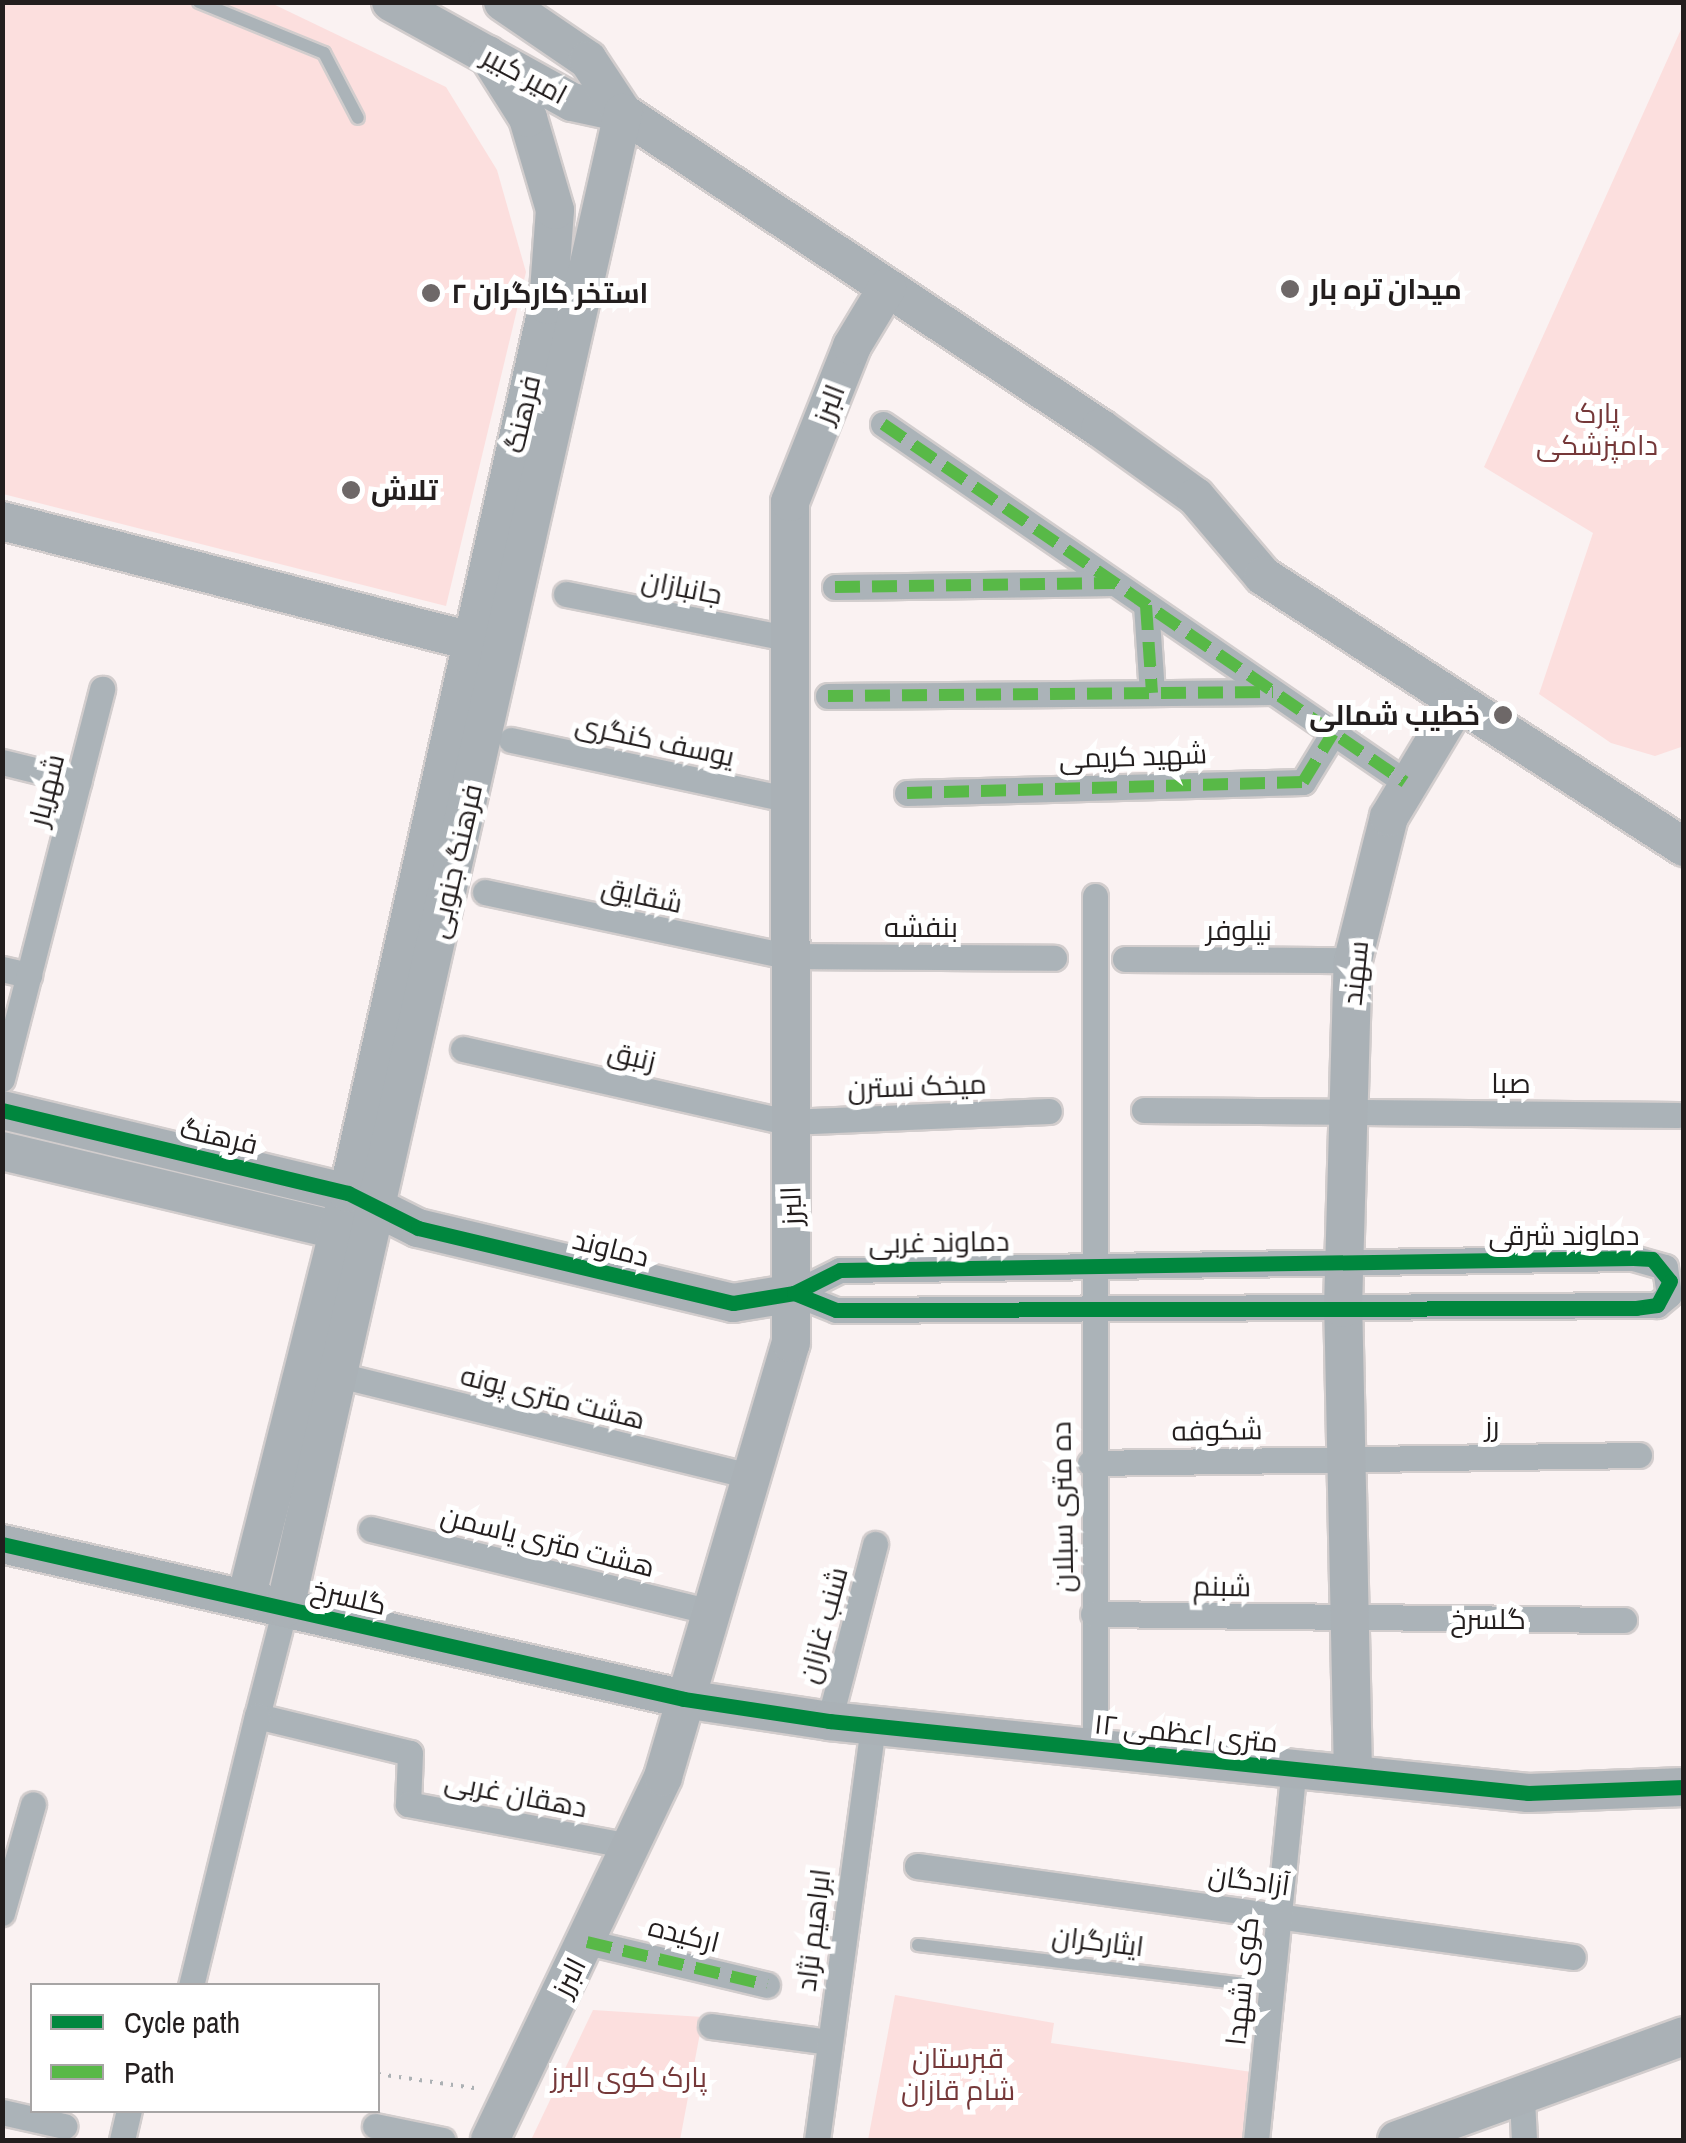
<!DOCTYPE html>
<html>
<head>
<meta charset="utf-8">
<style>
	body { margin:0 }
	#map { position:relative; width:1686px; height:2143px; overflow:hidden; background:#faf2f2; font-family:"Archivo Narrow",Cairo,sans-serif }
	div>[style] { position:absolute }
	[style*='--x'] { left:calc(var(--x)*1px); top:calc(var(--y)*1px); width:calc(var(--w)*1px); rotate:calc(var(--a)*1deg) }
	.green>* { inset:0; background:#fcdfde }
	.path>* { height:4px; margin-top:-2px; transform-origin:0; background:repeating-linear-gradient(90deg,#acb1b4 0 2.5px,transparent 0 10.5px) }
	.roads { filter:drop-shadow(2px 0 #d2cdcd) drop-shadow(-2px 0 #d2cdcd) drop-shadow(0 2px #d2cdcd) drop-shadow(0 -2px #d2cdcd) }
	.lane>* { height:12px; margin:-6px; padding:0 6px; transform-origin:6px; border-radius:6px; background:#abb3b8 }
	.street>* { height:25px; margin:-12.5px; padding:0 12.5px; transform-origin:12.5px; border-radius:12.5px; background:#abb3b8 }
	.secondary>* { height:38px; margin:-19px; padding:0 19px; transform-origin:19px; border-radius:19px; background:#aab1b6 }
	.quiet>* { height:12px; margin-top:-6px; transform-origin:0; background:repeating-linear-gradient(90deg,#58b947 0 25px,transparent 0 37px) }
	.cycleway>* { height:15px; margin:-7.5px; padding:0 7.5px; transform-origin:7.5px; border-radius:7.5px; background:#00873e }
	.dots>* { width:28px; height:28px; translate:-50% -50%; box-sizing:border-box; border:5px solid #fff; border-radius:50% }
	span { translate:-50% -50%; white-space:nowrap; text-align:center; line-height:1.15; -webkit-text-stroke:10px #fff; paint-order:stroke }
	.street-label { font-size:28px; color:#231e1e }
	.poi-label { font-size:28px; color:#231e1e; font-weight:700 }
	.left { translate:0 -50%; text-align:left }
	.right { translate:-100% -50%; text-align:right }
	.park-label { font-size:28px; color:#753839 }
	.frame { position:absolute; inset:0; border:5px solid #231e1e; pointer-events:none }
	.legend { position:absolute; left:30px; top:1983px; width:350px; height:130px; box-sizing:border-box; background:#fff; border:2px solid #a7a5a5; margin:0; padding:12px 18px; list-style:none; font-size:30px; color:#231e1e }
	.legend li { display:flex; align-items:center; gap:20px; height:50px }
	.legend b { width:50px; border:2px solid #a7a5a5 }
</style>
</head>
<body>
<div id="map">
	<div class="green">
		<i style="clip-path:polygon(3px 3px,271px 3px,446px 87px,497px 170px,526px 272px,446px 606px,3px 494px)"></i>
		<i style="clip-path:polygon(1683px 25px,1684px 746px,1655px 756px,1611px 743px,1539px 694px,1593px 533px,1484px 467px)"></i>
		<i style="clip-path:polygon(895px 1995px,1054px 2023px,1051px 2043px,1252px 2072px,1245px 2140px,868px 2140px)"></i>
		<i style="clip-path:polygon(593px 2010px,703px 2017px,680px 2140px,531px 2140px)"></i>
	</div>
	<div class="path">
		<i style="--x:378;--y:2074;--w:104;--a:8.3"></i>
	</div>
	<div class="roads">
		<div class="lane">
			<i style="--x:199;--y:2;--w:135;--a:22.2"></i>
			<i style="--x:324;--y:53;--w:73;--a:62.4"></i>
			<i style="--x:918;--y:1945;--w:356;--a:6.8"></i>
		</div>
		<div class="street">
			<i style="--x:883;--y:424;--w:633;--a:34.44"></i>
			<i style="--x:835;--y:587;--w:279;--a:-0.8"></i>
			<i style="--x:566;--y:594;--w:225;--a:11.3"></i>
			<i style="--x:1146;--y:605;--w:88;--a:86.1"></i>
			<i style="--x:828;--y:696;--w:445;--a:-0.5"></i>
			<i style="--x:511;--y:740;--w:282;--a:12.1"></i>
			<i style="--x:2;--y:762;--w:79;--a:13.9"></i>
			<i style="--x:907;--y:793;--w:396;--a:-1.6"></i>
			<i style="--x:1303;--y:782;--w:57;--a:-58.5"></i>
			<i style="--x:485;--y:892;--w:309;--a:12"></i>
			<i style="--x:787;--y:956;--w:267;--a:0.4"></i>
			<i style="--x:1095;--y:896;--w:854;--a:90"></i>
			<i style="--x:1125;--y:959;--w:228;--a:0.3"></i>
			<i style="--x:2;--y:969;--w:28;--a:13"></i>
			<i style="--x:463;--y:1049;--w:333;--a:12.7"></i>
			<i style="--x:788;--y:1122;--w:261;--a:-2.4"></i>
			<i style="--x:2;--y:1079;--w:403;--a:-75.6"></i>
			<i style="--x:1144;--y:1110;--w:534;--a:0.54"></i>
			<i style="--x:1633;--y:1258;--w:33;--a:16"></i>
			<i style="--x:1665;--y:1267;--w:28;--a:82"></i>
			<i style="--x:1669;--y:1295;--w:16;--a:140"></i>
			<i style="--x:1657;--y:1305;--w:821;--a:179.65"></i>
			<i style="--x:836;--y:1310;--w:45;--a:-158"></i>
			<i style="--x:794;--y:1293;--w:51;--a:-26.6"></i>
			<i style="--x:840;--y:1270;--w:793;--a:-0.87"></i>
			<i style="--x:339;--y:1375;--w:426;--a:13.8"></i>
			<i style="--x:1090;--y:1463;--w:549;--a:-0.83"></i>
			<i style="--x:371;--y:1529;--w:350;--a:13.7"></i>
			<i style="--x:285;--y:1608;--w:112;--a:104.5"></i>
			<i style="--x:257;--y:1716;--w:157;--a:13.6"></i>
			<i style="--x:410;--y:1753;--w:51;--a:92.2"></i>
			<i style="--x:408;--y:1804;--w:227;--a:10.7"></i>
			<i style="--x:1093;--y:1614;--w:531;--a:0.65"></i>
			<i style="--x:829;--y:1721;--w:183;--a:-75.4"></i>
			<i style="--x:917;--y:1866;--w:662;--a:7.9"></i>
			<i style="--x:2;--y:1913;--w:113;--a:-74.1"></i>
			<i style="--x:587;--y:1942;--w:185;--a:13.4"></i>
			<i style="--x:191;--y:1986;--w:278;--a:-76.3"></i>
			<i style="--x:711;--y:2026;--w:119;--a:7.7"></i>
			<i style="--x:1522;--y:2098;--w:42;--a:87.3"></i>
			<i style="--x:2;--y:2112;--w:64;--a:12.7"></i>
			<i style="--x:375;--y:2126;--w:69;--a:11.6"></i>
			<i style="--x:122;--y:2140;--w:31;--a:-77"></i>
			<i style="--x:817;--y:2140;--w:417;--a:-82.3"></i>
			<i style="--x:1256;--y:2140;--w:373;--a:-84.2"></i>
		</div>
		<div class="secondary">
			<i style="--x:391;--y:2;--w:207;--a:28.9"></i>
			<i style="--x:572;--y:102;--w:52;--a:12.2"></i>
			<i style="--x:623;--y:113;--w:572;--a:33.44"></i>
			<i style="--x:1100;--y:428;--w:118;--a:35.7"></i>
			<i style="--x:1196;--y:497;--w:104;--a:49.7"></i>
			<i style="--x:1263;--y:576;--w:501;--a:32.77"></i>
			<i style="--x:503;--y:2;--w:103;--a:34.3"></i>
			<i style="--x:588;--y:60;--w:64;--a:56.6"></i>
			<i style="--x:2;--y:521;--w:508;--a:14.36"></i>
			<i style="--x:2;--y:1110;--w:356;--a:13.5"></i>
			<i style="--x:348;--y:1193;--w:78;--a:26.6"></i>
			<i style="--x:418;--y:1228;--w:324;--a:13.4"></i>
			<i style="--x:733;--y:1303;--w:62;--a:-9.3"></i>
			<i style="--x:2;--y:1151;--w:370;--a:13.3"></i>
			<i style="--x:2;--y:1544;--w:699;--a:12.8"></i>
			<i style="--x:684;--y:1699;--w:147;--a:8.6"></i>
			<i style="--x:829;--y:1721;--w:703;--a:5.88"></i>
			<i style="--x:1528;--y:1793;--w:156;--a:-2.2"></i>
			<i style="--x:246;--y:1599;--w:419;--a:-75.9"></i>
			<i style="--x:348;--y:1193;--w:910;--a:-77.31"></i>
			<i style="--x:548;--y:305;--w:95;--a:-85.8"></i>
			<i style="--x:555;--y:210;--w:96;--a:-106.4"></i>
			<i style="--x:528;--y:118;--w:75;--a:-122.4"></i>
			<i style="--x:285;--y:1608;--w:1533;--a:-77.26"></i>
			<i style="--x:1353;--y:1775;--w:467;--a:-91.2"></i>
			<i style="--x:1343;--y:1308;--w:348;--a:-88.4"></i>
			<i style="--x:1353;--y:960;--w:147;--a:-75.9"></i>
			<i style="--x:1389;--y:817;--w:128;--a:-59"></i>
			<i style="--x:490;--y:2140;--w:402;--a:-64.5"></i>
			<i style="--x:663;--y:1777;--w:452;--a:-73.6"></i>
			<i style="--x:791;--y:1343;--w:841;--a:-90.07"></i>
			<i style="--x:790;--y:502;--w:168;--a:-68.3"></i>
			<i style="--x:852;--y:346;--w:68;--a:-58.9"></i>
			<i style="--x:1397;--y:2140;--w:305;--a:-19.9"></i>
		</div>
	</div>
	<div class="quiet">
		<i style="--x:883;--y:424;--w:633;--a:34.44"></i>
		<i style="--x:835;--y:587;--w:279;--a:-0.8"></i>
		<i style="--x:1146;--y:605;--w:88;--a:86.1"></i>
		<i style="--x:828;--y:696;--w:445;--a:-0.5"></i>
		<i style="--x:907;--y:793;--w:396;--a:-1.6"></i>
		<i style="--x:1303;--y:782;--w:57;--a:-58.5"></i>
		<i style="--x:587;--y:1942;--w:185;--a:13.4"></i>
	</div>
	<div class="cycleway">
		<i style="--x:2;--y:1110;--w:356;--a:13.5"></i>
		<i style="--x:348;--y:1193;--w:78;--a:26.6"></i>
		<i style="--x:418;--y:1228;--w:324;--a:13.4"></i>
		<i style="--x:733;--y:1303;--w:62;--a:-9.3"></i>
		<i style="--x:794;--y:1293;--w:51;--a:-26.6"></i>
		<i style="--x:840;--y:1270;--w:793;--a:-0.87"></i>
		<i style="--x:1633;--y:1258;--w:19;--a:3"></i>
		<i style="--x:1652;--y:1259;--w:28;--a:51"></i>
		<i style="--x:1670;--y:1281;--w:27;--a:118"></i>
		<i style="--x:1657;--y:1305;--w:21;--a:172"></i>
		<i style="--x:1636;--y:1308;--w:800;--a:179.86"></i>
		<i style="--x:836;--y:1310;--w:45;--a:-158"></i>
		<i style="--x:2;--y:1544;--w:699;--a:12.8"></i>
		<i style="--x:684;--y:1699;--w:147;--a:8.6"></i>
		<i style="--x:829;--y:1721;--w:703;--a:5.88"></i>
		<i style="--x:1528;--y:1793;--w:156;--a:-2.2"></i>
	</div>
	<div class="dots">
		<i style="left:1290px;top:289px;background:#6e6868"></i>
		<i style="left:431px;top:293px;background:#6e6868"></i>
		<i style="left:351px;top:490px;background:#6e6868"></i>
		<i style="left:1503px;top:715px;background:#6e6868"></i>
	</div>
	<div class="street-label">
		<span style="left:525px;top:75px;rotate:28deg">امیر کبیر</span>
		<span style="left:829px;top:404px;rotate:-69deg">البرز</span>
		<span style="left:522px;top:414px;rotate:-77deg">فرهنگ</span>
		<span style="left:682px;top:587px;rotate:11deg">جانبازان</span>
		<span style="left:655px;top:740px;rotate:12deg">یوسف کنگری</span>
		<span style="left:1133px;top:756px;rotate:-2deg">شهید کریمی</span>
		<span style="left:46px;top:790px;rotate:-76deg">شهریار</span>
		<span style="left:455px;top:861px;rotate:-77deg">فرهنگ جنوبی</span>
		<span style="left:642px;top:895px;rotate:12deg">شقایق</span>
		<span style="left:921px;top:927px">بنفشه</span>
		<span style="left:1239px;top:930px">نیلوفر</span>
		<span style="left:1355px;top:973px;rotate:-84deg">سهند</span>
		<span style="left:632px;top:1056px;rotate:13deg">زنبق</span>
		<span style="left:1511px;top:1083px">صبا</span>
		<span style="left:917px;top:1086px;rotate:-2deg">میخک نسترن</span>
		<span style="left:219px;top:1136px;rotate:13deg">فرهنگ</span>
		<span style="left:791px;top:1206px;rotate:-92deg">البرز</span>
		<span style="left:1564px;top:1235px">دماوند شرقی</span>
		<span style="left:939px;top:1242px;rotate:-1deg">دماوند غربی</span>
		<span style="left:611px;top:1248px;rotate:14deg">دماوند</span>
		<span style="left:553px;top:1397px;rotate:14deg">هشت متری پونه</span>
		<span style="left:1492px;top:1426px">رز</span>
		<span style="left:1217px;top:1430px;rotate:-1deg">شکوفه</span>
		<span style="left:1062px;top:1507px;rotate:-91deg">ده متری سبلان</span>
		<span style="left:548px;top:1541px;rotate:14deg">هشت متری یاسمن</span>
		<span style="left:1222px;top:1586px;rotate:1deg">شبنم</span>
		<span style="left:349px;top:1597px;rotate:13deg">گلسرخ</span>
		<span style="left:1488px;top:1619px">گلسرخ</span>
		<span style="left:823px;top:1625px;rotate:-75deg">شنب غازان</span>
		<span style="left:1186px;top:1733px;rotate:6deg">۱۲ متری اعظمی</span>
		<span style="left:516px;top:1794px;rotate:11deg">دهقان غربی</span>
		<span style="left:1249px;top:1880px;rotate:8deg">آزادگان</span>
		<span style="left:813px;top:1930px;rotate:-83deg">ابراهیم نژاد</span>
		<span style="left:684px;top:1934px;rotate:14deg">ارکیده</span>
		<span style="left:1098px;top:1941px;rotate:7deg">ایثارگران</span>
		<span style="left:569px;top:1977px;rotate:-63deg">البرز</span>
		<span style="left:1242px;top:1981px;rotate:-84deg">کوی شهدا</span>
	</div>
	<div class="poi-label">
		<span class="left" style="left:1310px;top:289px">میدان تره بار</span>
		<span class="left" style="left:451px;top:293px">استخر کارگران ۲</span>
		<span class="left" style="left:371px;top:490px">تلاش</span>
		<span class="right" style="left:1480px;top:715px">خطیب شمالی</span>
	</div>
	<div class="park-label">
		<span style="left:1597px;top:429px">پارک<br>دامپزشکی</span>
		<span style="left:958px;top:2074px">قبرستان<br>شام قازان</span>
		<span style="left:629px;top:2077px">پارک کوی البرز</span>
	</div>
	<div class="frame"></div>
	<ul class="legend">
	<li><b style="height:12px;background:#00873e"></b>Cycle path</li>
	<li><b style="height:12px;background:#58b947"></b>Path</li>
	</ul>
</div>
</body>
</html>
